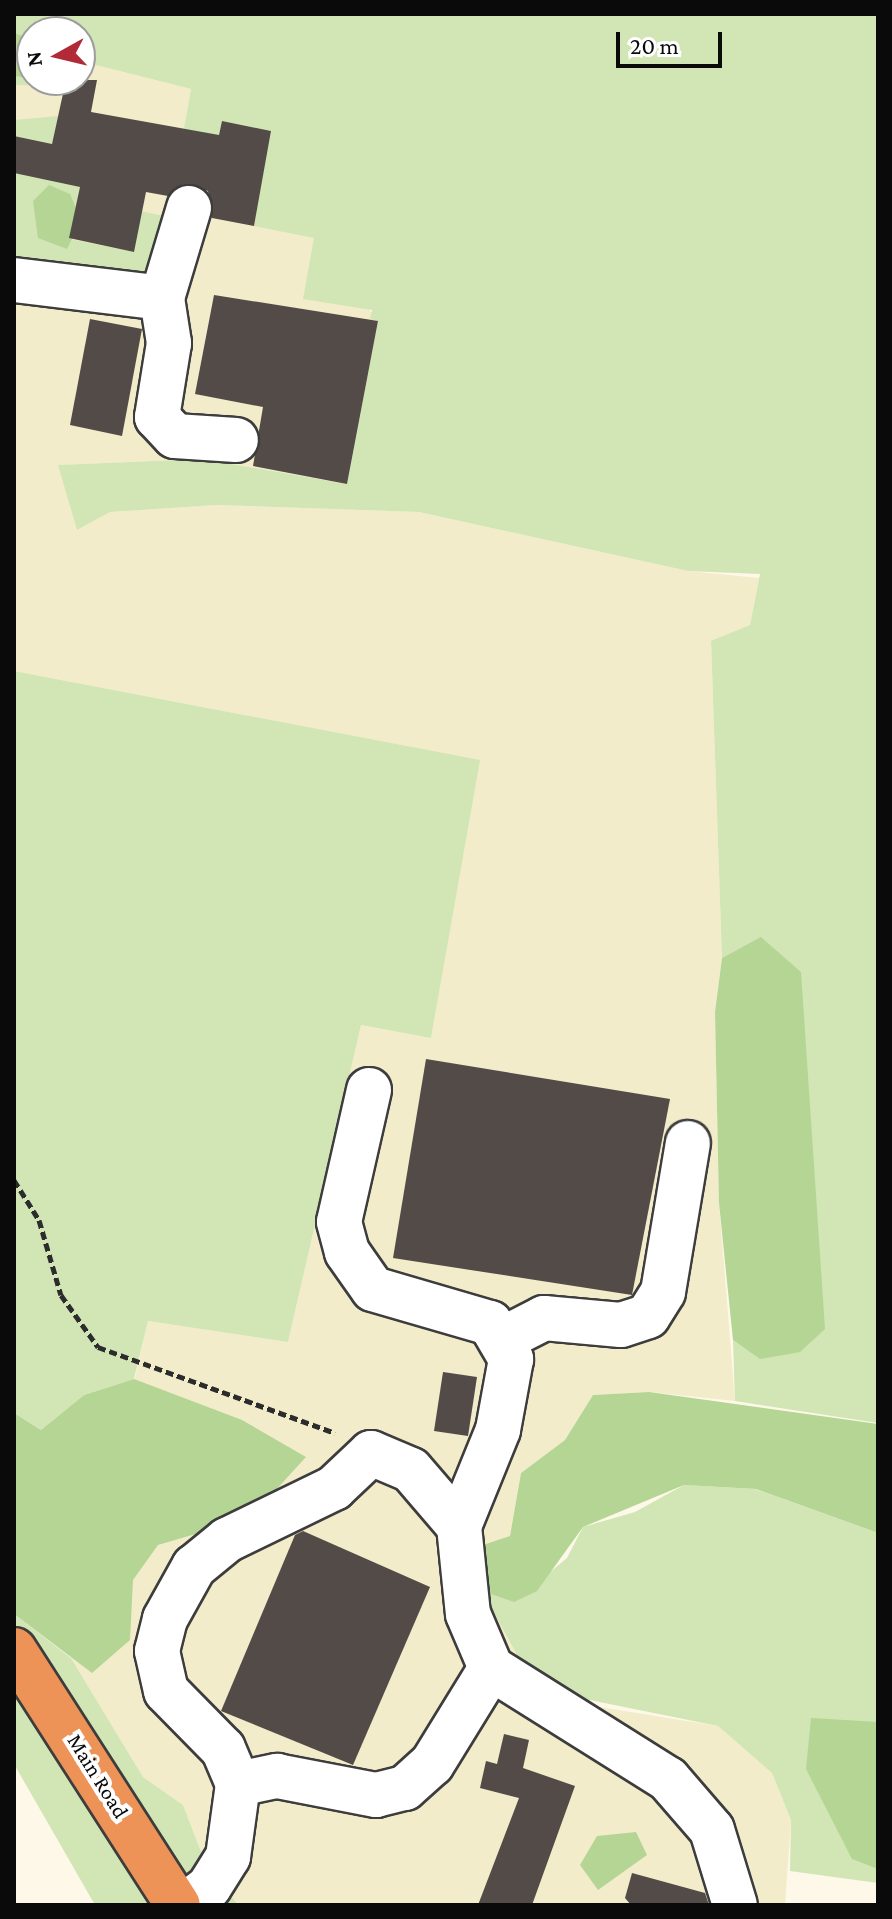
<!DOCTYPE html>
<html>
<head>
<meta charset="utf-8">
<style>
	body { margin:0 }
	#map { position:relative; width:892px; height:1919px; overflow:hidden; background:#fef8e8; font-family:"Crimson Pro",serif }
	div>[style] { position:absolute }
	[style*='--x'] { left:calc(var(--x)*1px); top:calc(var(--y)*1px); width:calc(var(--w)*1px); rotate:calc(var(--a)*1deg) }
	.farmland>* { inset:0; background:#f2ecca }
	.green>* { inset:0; background:#d1e5b5 }
	.forest>* { inset:0; background:#b5d595 }
	.building>* { inset:0; background:#524b47 }
	.path>* { height:5px; margin-top:-2.5px; transform-origin:0; background:repeating-linear-gradient(90deg,#2c2c2c 0 8px,transparent 0 12px) }
	.roads { filter:drop-shadow(2px 0 #3d3d3d) drop-shadow(-2px 0 #3d3d3d) drop-shadow(0 2px #3d3d3d) drop-shadow(0 -2px #3d3d3d) }
	.minor>* { height:44px; margin:-22px; padding:0 22px; transform-origin:22px; border-radius:22px; background:#fff }
	.highway>* { height:44px; margin:-22px; padding:0 22px; transform-origin:22px; border-radius:22px; background:#ed9357 }
	span { translate:-50% -50%; white-space:nowrap; text-align:center; line-height:1.15; -webkit-text-stroke:8px #fff; paint-order:stroke }
	.street-label { font-size:22px; color:#0a0a0a }
	.frame { position:absolute; inset:0; border:16px solid #0a0a0a; pointer-events:none }
	.north { position:absolute; left:16px; top:16px; width:80px; height:80px; box-sizing:border-box; background:#fff; border:2px solid #9d9d9d; border-radius:50%; rotate:262deg; font-size:22px; font-weight:700; line-height:32px; text-align:center; color:#0a0a0a }
	.north::after { content:''; display:block; margin:auto; width:28px; height:36px; background:#b22a38; clip-path:polygon(50% 0,100% 100%,50% 72%,0 100%) }
	.scale { position:absolute; left:616px; top:32px; width:106px; height:36px; box-sizing:border-box; border:4px solid #0a0a0a; border-top:0; padding-left:10px; font-size:24px; line-height:28px; white-space:nowrap; color:#0a0a0a; -webkit-text-stroke:6px #fff; paint-order:stroke }
</style>
</head>
<body>
<div id="map">
	<div class="farmland">
		<i style="clip-path:polygon(14px 49px,32px 80px,80px 80px,80px 61px,191px 89px,183px 134px,222px 121px,271px 131px,314px 237px,378px 321px,347px 484px,203px 459px,59px 465px,77px 530px,110px 512px,217px 505px,419px 512px,688px 571px,759px 578px,750px 625px,711px 642px,722px 958px,715px 1012px,719px 1203px,735px 1401px,649px 1392px,593px 1395px,565px 1440px,521px 1473px,510px 1536px,593px 1706px,718px 1726px,772px 1773px,791px 1820px,785px 1905px,238px 1905px,205px 1862px,183px 1805px,143px 1777px,71px 1658px,148px 1321px,288px 1342px,361px 1025px,431px 1038px,479px 760px,14px 671px)"></i>
	</div>
	<div class="green">
		<i style="clip-path:polygon(14px 14px,878px 14px,878px 1423px,735px 1401px,733px 1340px,761px 1359px,761px 938px,722px 958px,711px 641px,750px 625px,760px 574px,688px 571px,419px 512px,217px 505px,110px 512px,77px 530px,58px 465px,203px 459px,347px 484px,378px 321px,370px 319px,372px 310px,303px 299px,314px 238px,254px 226px,271px 131px,222px 121px,218px 140px,183px 134px,191px 89px,80px 61px,80px 32px,32px 32px,32px 80px,66px 80px,65px 86px,14px 85px)"></i>
		<i style="clip-path:polygon(58px 116px,52px 144px,14px 136px,14px 120px)"></i>
		<i style="clip-path:polygon(14px 173px,80px 187px,70px 239px,134px 252px,98px 202px,164px 216px,153px 277px,14px 269px)"></i>
		<i style="clip-path:polygon(14px 671px,480px 760px,431px 1038px,361px 1025px,288px 1342px,148px 1321px,134px 1379px,84px 1395px,41px 1430px,14px 1413px)"></i>
		<i style="clip-path:polygon(684px 1485px,755px 1489px,878px 1533px,878px 1883px,790px 1871px,791px 1820px,772px 1773px,718px 1726px,565px 1695px,525px 1669px,482px 1591px,514px 1602px,567px 1558px,583px 1527px,635px 1512px)"></i>
		<i style="clip-path:polygon(14px 1614px,71px 1658px,143px 1777px,183px 1805px,205px 1862px,238px 1905px,95px 1905px,14px 1764px)"></i>
	</div>
	<div class="forest">
		<i style="clip-path:polygon(14px 33px,32px 39px,32px 78px,14px 76px)"></i>
		<i style="clip-path:polygon(49px 185px,70px 194px,81px 220px,67px 249px,38px 238px,33px 201px)"></i>
		<i style="clip-path:polygon(761px 937px,801px 972px,825px 1329px,800px 1352px,760px 1359px,733px 1340px,719px 1203px,715px 1012px,722px 958px)"></i>
		<i style="clip-path:polygon(134px 1379px,242px 1420px,306px 1457px,250px 1518px,158px 1545px,133px 1580px,130px 1640px,92px 1673px,14px 1614px,14px 1413px,41px 1430px,84px 1395px)"></i>
		<i style="clip-path:polygon(649px 1392px,878px 1424px,878px 1533px,756px 1489px,684px 1485px,583px 1527px,537px 1591px,514px 1602px,482px 1591px,477px 1547px,510px 1536px,521px 1473px,565px 1440px,593px 1395px)"></i>
		<i style="clip-path:polygon(811px 1718px,878px 1722px,878px 1869px,852px 1859px,806px 1769px)"></i>
		<i style="clip-path:polygon(636px 1832px,647px 1855px,598px 1890px,580px 1865px,597px 1836px)"></i>
	</div>
	<div class="building">
		<i style="clip-path:polygon(66px 80px,97px 80px,91px 112px,219px 135px,222px 121px,271px 131px,254px 226px,212px 218px,208px 191px,184px 184px,168px 196px,146px 192px,134px 252px,69px 238px,80px 187px,14px 173px,14px 136px,52px 144px)"></i>
		<i style="clip-path:polygon(214px 295px,378px 321px,347px 484px,253px 466px,263px 407px,195px 394px)"></i>
		<i style="clip-path:polygon(90px 319px,142px 329px,122px 436px,70px 425px)"></i>
		<i style="clip-path:polygon(426px 1059px,670px 1099px,632px 1295px,393px 1258px)"></i>
		<i style="clip-path:polygon(443px 1372px,477px 1377px,468px 1436px,434px 1431px)"></i>
		<i style="clip-path:polygon(303px 1531px,430px 1587px,353px 1765px,221px 1711px,295px 1535px)"></i>
		<i style="clip-path:polygon(504px 1734px,529px 1740px,523px 1768px,575px 1786px,532px 1905px,478px 1905px,519px 1798px,480px 1788px,486px 1761px,497px 1764px)"></i>
		<i style="clip-path:polygon(632px 1873px,705px 1893px,709px 1905px,631px 1905px,625px 1898px)"></i>
	</div>
	<div class="path">
		<i style="--x:14;--y:1180;--w:47;--a:58"></i>
		<i style="--x:39;--y:1220;--w:78;--a:73.7"></i>
		<i style="--x:61;--y:1295;--w:64;--a:54.6"></i>
		<i style="--x:98;--y:1347;--w:252;--a:19.9"></i>
	</div>
	<div class="roads">
		<div class="minor">
			<i style="--x:14;--y:280;--w:149;--a:6.9"></i>
			<i style="--x:162;--y:298;--w:94;--a:-73.3"></i>
			<i style="--x:162;--y:298;--w:46;--a:81.2"></i>
			<i style="--x:169;--y:343;--w:75;--a:99.2"></i>
			<i style="--x:157;--y:417;--w:26;--a:47"></i>
			<i style="--x:175;--y:436;--w:61;--a:3.8"></i>
			<i style="--x:369;--y:1090;--w:135;--a:102.8"></i>
			<i style="--x:339;--y:1222;--w:31;--a:75"></i>
			<i style="--x:347;--y:1252;--w:45;--a:54.9"></i>
			<i style="--x:373;--y:1289;--w:122;--a:16.2"></i>
			<i style="--x:490;--y:1323;--w:42;--a:59.7"></i>
			<i style="--x:511;--y:1359;--w:72;--a:100.4"></i>
			<i style="--x:498;--y:1430;--w:104;--a:112.1"></i>
			<i style="--x:503;--y:1339;--w:46;--a:-27.1"></i>
			<i style="--x:544;--y:1318;--w:77;--a:5.2"></i>
			<i style="--x:621;--y:1325;--w:28;--a:-18"></i>
			<i style="--x:648;--y:1316;--w:28;--a:-58"></i>
			<i style="--x:663;--y:1292;--w:151;--a:-80.5"></i>
			<i style="--x:238;--y:1784;--w:38;--a:-113"></i>
			<i style="--x:223;--y:1749;--w:81;--a:-134.5"></i>
			<i style="--x:166;--y:1691;--w:41;--a:-102.7"></i>
			<i style="--x:157;--y:1651;--w:33;--a:-76"></i>
			<i style="--x:165;--y:1619;--w:60;--a:-60.9"></i>
			<i style="--x:194;--y:1567;--w:43;--a:-39.3"></i>
			<i style="--x:227;--y:1540;--w:119;--a:-25.9"></i>
			<i style="--x:334;--y:1488;--w:51;--a:-43.4"></i>
			<i style="--x:371;--y:1453;--w:43;--a:23"></i>
			<i style="--x:411;--y:1470;--w:74;--a:49.4"></i>
			<i style="--x:459;--y:1526;--w:88;--a:84.2"></i>
			<i style="--x:468;--y:1614;--w:59;--a:66.9"></i>
			<i style="--x:185;--y:1905;--w:30;--a:-37"></i>
			<i style="--x:209;--y:1887;--w:36;--a:-58"></i>
			<i style="--x:228;--y:1857;--w:74;--a:-82.2"></i>
			<i style="--x:238;--y:1784;--w:40;--a:-12"></i>
			<i style="--x:277;--y:1776;--w:101;--a:10.9"></i>
			<i style="--x:376;--y:1795;--w:30;--a:-14"></i>
			<i style="--x:405;--y:1788;--w:36;--a:-42"></i>
			<i style="--x:432;--y:1764;--w:113;--a:-58.4"></i>
			<i style="--x:491;--y:1668;--w:209;--a:32.1"></i>
			<i style="--x:668;--y:1779;--w:67;--a:49.2"></i>
			<i style="--x:712;--y:1830;--w:78;--a:73"></i>
		</div>
		<div class="highway">
			<i style="--x:14;--y:1650;--w:303;--a:57.3"></i>
		</div>
	</div>
	<div class="street-label">
		<span style="left:98px;top:1776px;rotate:58deg">Main Road</span>
	</div>
	<div class="frame"></div>
	<div class="north">N</div>
	<div class="scale">20 m</div>
</div>
</body>
</html>
